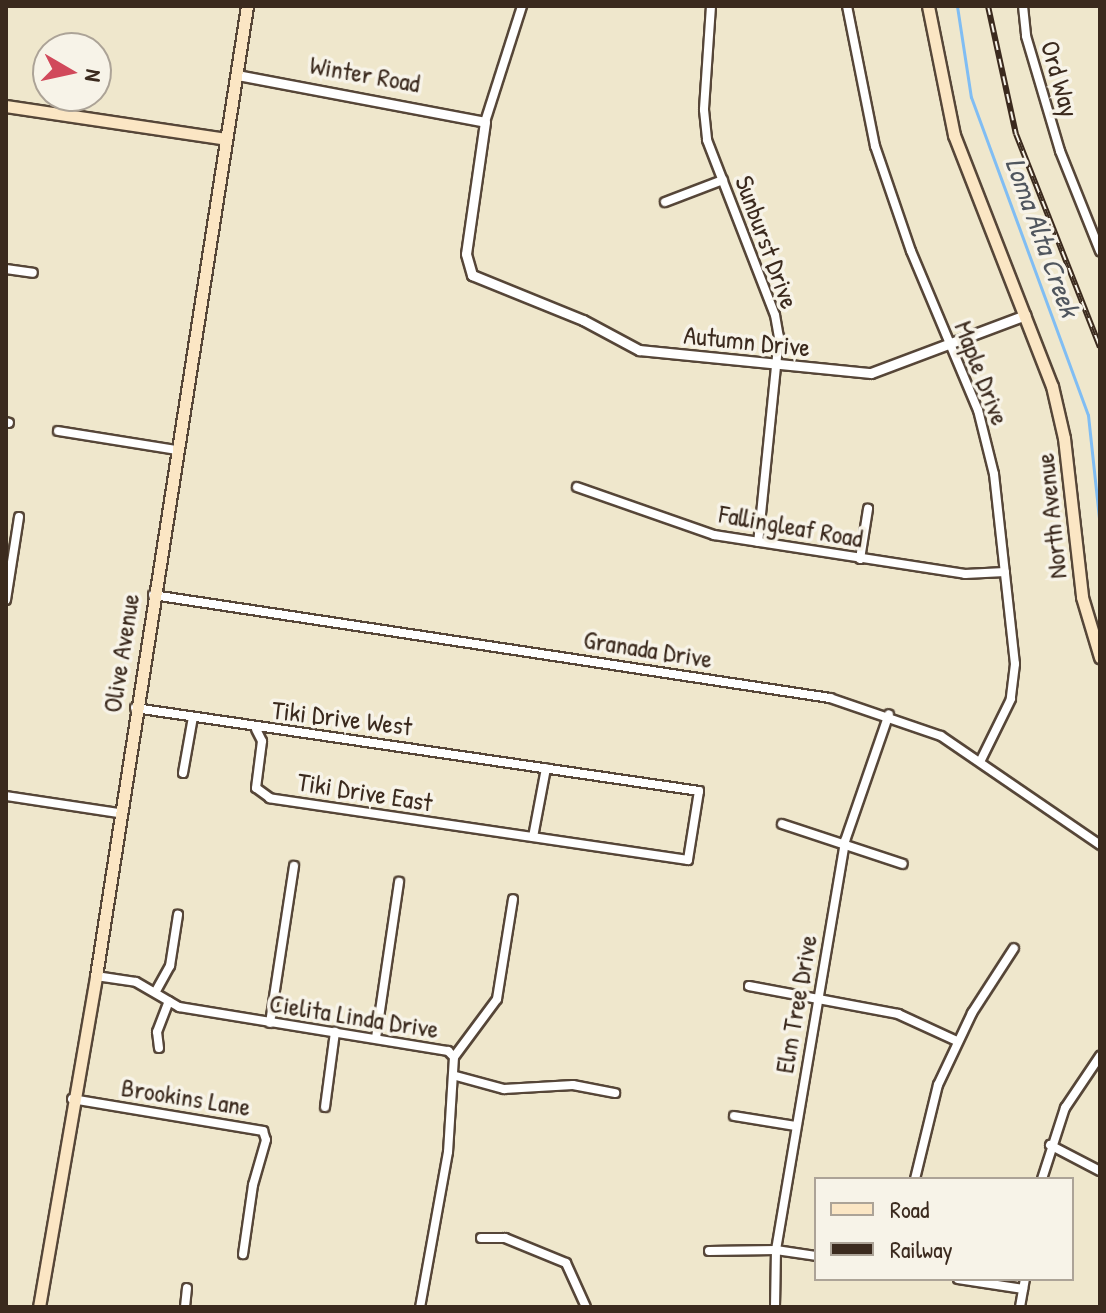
<!DOCTYPE html>
<html>
<head>
<meta charset="utf-8">
<style>
	body { margin:0 }
	#map { position:relative; width:1106px; height:1313px; overflow:hidden; background:#efe7cc; font-family:"Patrick Hand",sans-serif }
	div>[style] { position:absolute }
	[style*='--x'] { left:calc(var(--x)*1px); top:calc(var(--y)*1px); width:calc(var(--w)*1px); rotate:calc(var(--a)*1deg) }
	.stream>* { height:3px; margin:-1.5px; padding:0 1.5px; transform-origin:1.5px; border-radius:1.5px; background:#80bdf3 }
	.roads { filter:drop-shadow(2px 0 #564638) drop-shadow(-2px 0 #564638) drop-shadow(0 2px #564638) drop-shadow(0 -2px #564638) }
	.minor>* { height:8px; margin:-4px; padding:0 4px; transform-origin:4px; border-radius:4px; background:#fff }
	.tertiary>* { height:9px; margin:-4.5px; padding:0 4.5px; transform-origin:4.5px; border-radius:4.5px; background:#fff }
	.secondary>* { height:11px; margin:-5.5px; padding:0 5.5px; transform-origin:5.5px; border-radius:5.5px; background:#fbe6c4 }
	.rail>* { height:6px; margin-top:-3px; transform-origin:0; background:repeating-linear-gradient(90deg,#f7f3e8 0 9px,#3b2a1e 0 18px); box-sizing:border-box; border-block:2px solid #3b2a1e }
	span { translate:-50% -50%; white-space:nowrap; text-align:center; line-height:1.15; -webkit-text-stroke:7px #f7f3e8; paint-order:stroke }
	.street-label { font-size:26px; color:#3b2a1e }
	.water-label { font-size:28px; color:#50565e; font-style:italic }
	.frame { position:absolute; inset:0; border:8px solid #3b2a1e; pointer-events:none }
	.legend { position:absolute; left:814px; top:1177px; width:260px; height:104px; box-sizing:border-box; background:#f7f3e8; border:2px solid #aca397; margin:0; padding:10px 14px; list-style:none; font-size:24px; color:#3b2a1e }
	.legend li { display:flex; align-items:center; gap:16px; height:40px }
	.legend b { width:40px; border:2px solid #aca397 }
	.north { position:absolute; left:32px; top:32px; width:80px; height:80px; box-sizing:border-box; background:#f7f3e8; border:2px solid #aca397; border-radius:50%; rotate:99deg; font-size:22px; font-weight:700; line-height:32px; text-align:center; color:#3b2a1e }
	.north::after { content:''; display:block; margin:auto; width:28px; height:36px; background:#d1495b; clip-path:polygon(50% 0,100% 100%,50% 72%,0 100%) }
</style>
</head>
<body>
<div id="map">
	<div class="stream">
		<i style="--x:957;--y:6;--w:92;--a:81.3"></i>
		<i style="--x:971;--y:97;--w:339;--a:69.8"></i>
		<i style="--x:1088;--y:415;--w:114;--a:83.9"></i>
	</div>
	<div class="roads">
		<div class="minor">
			<i style="--x:711;--y:6;--w:104;--a:93.9"></i>
			<i style="--x:704;--y:110;--w:30;--a:84"></i>
			<i style="--x:707;--y:140;--w:188;--a:68.8"></i>
			<i style="--x:775;--y:315;--w:22;--a:80"></i>
			<i style="--x:779;--y:337;--w:206;--a:95.8"></i>
			<i style="--x:847;--y:6;--w:143;--a:78.7"></i>
			<i style="--x:875;--y:146;--w:111;--a:71.1"></i>
			<i style="--x:911;--y:251;--w:173;--a:67.2"></i>
			<i style="--x:978;--y:410;--w:66;--a:76"></i>
			<i style="--x:994;--y:474;--w:191;--a:83.7"></i>
			<i style="--x:1015;--y:664;--w:35;--a:97"></i>
			<i style="--x:1011;--y:699;--w:68;--a:116.2"></i>
			<i style="--x:1023;--y:6;--w:30;--a:84"></i>
			<i style="--x:1026;--y:36;--w:120;--a:73.5"></i>
			<i style="--x:1060;--y:151;--w:108;--a:68.2"></i>
			<i style="--x:485;--y:122;--w:122;--a:-72.3"></i>
			<i style="--x:665;--y:202;--w:62;--a:-20.8"></i>
			<i style="--x:6;--y:269;--w:27;--a:8"></i>
			<i style="--x:6;--y:422;--w:3;--a:18"></i>
			<i style="--x:58;--y:431;--w:120;--a:9.1"></i>
			<i style="--x:577;--y:487;--w:145;--a:19.3"></i>
			<i style="--x:714;--y:535;--w:254;--a:8.8"></i>
			<i style="--x:965;--y:574;--w:40;--a:-2.9"></i>
			<i style="--x:860;--y:559;--w:51;--a:-80.9"></i>
			<i style="--x:153;--y:595;--w:685;--a:8.65"></i>
			<i style="--x:830;--y:698;--w:117;--a:18.9"></i>
			<i style="--x:941;--y:736;--w:193;--a:34.4"></i>
			<i style="--x:6;--y:600;--w:84;--a:-81.1"></i>
			<i style="--x:135;--y:708;--w:570;--a:8.37"></i>
			<i style="--x:699;--y:791;--w:70;--a:99.1"></i>
			<i style="--x:688;--y:860;--w:423;--a:-171.6"></i>
			<i style="--x:270;--y:798;--w:17;--a:-144"></i>
			<i style="--x:256;--y:788;--w:47;--a:-82.7"></i>
			<i style="--x:262;--y:741;--w:13;--a:-117"></i>
			<i style="--x:183;--y:773;--w:57;--a:-79.9"></i>
			<i style="--x:6;--y:796;--w:113;--a:8.6"></i>
			<i style="--x:782;--y:824;--w:127;--a:18.3"></i>
			<i style="--x:533;--y:837;--w:70;--a:-79.3"></i>
			<i style="--x:96;--y:976;--w:40;--a:8.5"></i>
			<i style="--x:136;--y:982;--w:50;--a:30.2"></i>
			<i style="--x:179;--y:1007;--w:273;--a:9.3"></i>
			<i style="--x:448;--y:1051;--w:8;--a:45"></i>
			<i style="--x:454;--y:1057;--w:95;--a:93.6"></i>
			<i style="--x:448;--y:1152;--w:158;--a:100.2"></i>
			<i style="--x:749;--y:986;--w:152;--a:10.6"></i>
			<i style="--x:898;--y:1014;--w:65;--a:24.6"></i>
			<i style="--x:156;--y:991;--w:29;--a:-61"></i>
			<i style="--x:170;--y:966;--w:52;--a:-81.1"></i>
			<i style="--x:270;--y:1023;--w:159;--a:-81.3"></i>
			<i style="--x:376;--y:1038;--w:158;--a:-81.6"></i>
			<i style="--x:159;--y:1048;--w:16;--a:-97"></i>
			<i style="--x:157;--y:1032;--w:33;--a:-69"></i>
			<i style="--x:454;--y:1057;--w:72;--a:-53.4"></i>
			<i style="--x:497;--y:999;--w:101;--a:-80.9"></i>
			<i style="--x:456;--y:1076;--w:50;--a:15.2"></i>
			<i style="--x:504;--y:1089;--w:69;--a:-3.3"></i>
			<i style="--x:573;--y:1085;--w:43;--a:10.8"></i>
			<i style="--x:72;--y:1099;--w:194;--a:9.5"></i>
			<i style="--x:263;--y:1131;--w:9;--a:72"></i>
			<i style="--x:266;--y:1140;--w:47;--a:106.1"></i>
			<i style="--x:253;--y:1185;--w:70;--a:98.2"></i>
			<i style="--x:325;--y:1107;--w:76;--a:-82.4"></i>
			<i style="--x:734;--y:1116;--w:63;--a:9.2"></i>
			<i style="--x:1050;--y:1145;--w:56;--a:27.5"></i>
			<i style="--x:915;--y:1179;--w:97;--a:-76.3"></i>
			<i style="--x:938;--y:1085;--w:80;--a:-64.7"></i>
			<i style="--x:972;--y:1013;--w:77;--a:-57.1"></i>
			<i style="--x:1042;--y:1179;--w:75;--a:-72.1"></i>
			<i style="--x:1065;--y:1108;--w:63;--a:-56.1"></i>
			<i style="--x:481;--y:1238;--w:24;--a:0"></i>
			<i style="--x:505;--y:1238;--w:66;--a:22.3"></i>
			<i style="--x:566;--y:1263;--w:48;--a:65.6"></i>
			<i style="--x:709;--y:1251;--w:67;--a:-0.9"></i>
			<i style="--x:776;--y:1250;--w:40;--a:8.5"></i>
			<i style="--x:958;--y:1279;--w:66;--a:8.7"></i>
			<i style="--x:185;--y:1307;--w:19;--a:-84"></i>
			<i style="--x:775;--y:1307;--w:57;--a:-89"></i>
			<i style="--x:776;--y:1250;--w:415;--a:-80.4"></i>
			<i style="--x:845;--y:841;--w:134;--a:-70.9"></i>
			<i style="--x:1020;--y:1307;--w:28;--a:-80"></i>
		</div>
		<div class="tertiary">
			<i style="--x:237;--y:75;--w:252;--a:10.7"></i>
			<i style="--x:485;--y:122;--w:133;--a:98.2"></i>
			<i style="--x:466;--y:254;--w:22;--a:74"></i>
			<i style="--x:472;--y:275;--w:120;--a:22.1"></i>
			<i style="--x:583;--y:320;--w:64;--a:28.2"></i>
			<i style="--x:639;--y:350;--w:233;--a:5.7"></i>
			<i style="--x:871;--y:373;--w:165;--a:-20.6"></i>
		</div>
		<div class="secondary">
			<i style="--x:928;--y:6;--w:132;--a:78.6"></i>
			<i style="--x:954;--y:135;--w:269;--a:68.7"></i>
			<i style="--x:1052;--y:386;--w:53;--a:77"></i>
			<i style="--x:1064;--y:438;--w:160;--a:83.5"></i>
			<i style="--x:1082;--y:597;--w:63;--a:73.3"></i>
			<i style="--x:6;--y:106;--w:222;--a:8.5"></i>
			<i style="--x:39;--y:1307;--w:336;--a:-80.2"></i>
			<i style="--x:96;--y:976;--w:982;--a:-81.15"></i>
		</div>
	</div>
	<div class="rail">
		<i style="--x:988;--y:6;--w:131;--a:77.7"></i>
		<i style="--x:1016;--y:134;--w:229;--a:68.5"></i>
	</div>
	<div class="street-label">
		<span style="left:365px;top:74px;rotate:10deg">Winter Road</span>
		<span style="left:1060px;top:79px;rotate:74deg">Ord Way</span>
		<span style="left:767px;top:242px;rotate:70deg">Sunburst Drive</span>
		<span style="left:747px;top:341px;rotate:6deg">Autumn Drive</span>
		<span style="left:982px;top:373px;rotate:69deg">Maple Drive</span>
		<span style="left:1051px;top:516px;rotate:-96deg">North Avenue</span>
		<span style="left:791px;top:526px;rotate:10deg">Fallingleaf Road</span>
		<span style="left:648px;top:649px;rotate:9deg">Granada Drive</span>
		<span style="left:121px;top:653px;rotate:-81deg">Olive Avenue</span>
		<span style="left:342px;top:718px;rotate:7deg">Tiki Drive West</span>
		<span style="left:365px;top:792px;rotate:9deg">Tiki Drive East</span>
		<span style="left:796px;top:1004px;rotate:-80deg">Elm Tree Drive</span>
		<span style="left:354px;top:1016px;rotate:9deg">Cielita Linda Drive</span>
		<span style="left:186px;top:1097px;rotate:9deg">Brookins Lane</span>
	</div>
	<div class="water-label">
		<span style="left:1043px;top:237px;rotate:70deg">Loma Alta Creek</span>
	</div>
	<div class="frame"></div>
	<ul class="legend">
	<li><b style="height:10px;background:#fbe6c4"></b>Road</li>
	<li><b style="height:10px;background:#3b2a1e"></b>Railway</li>
	</ul>
	<div class="north">N</div>
</div>
</body>
</html>
